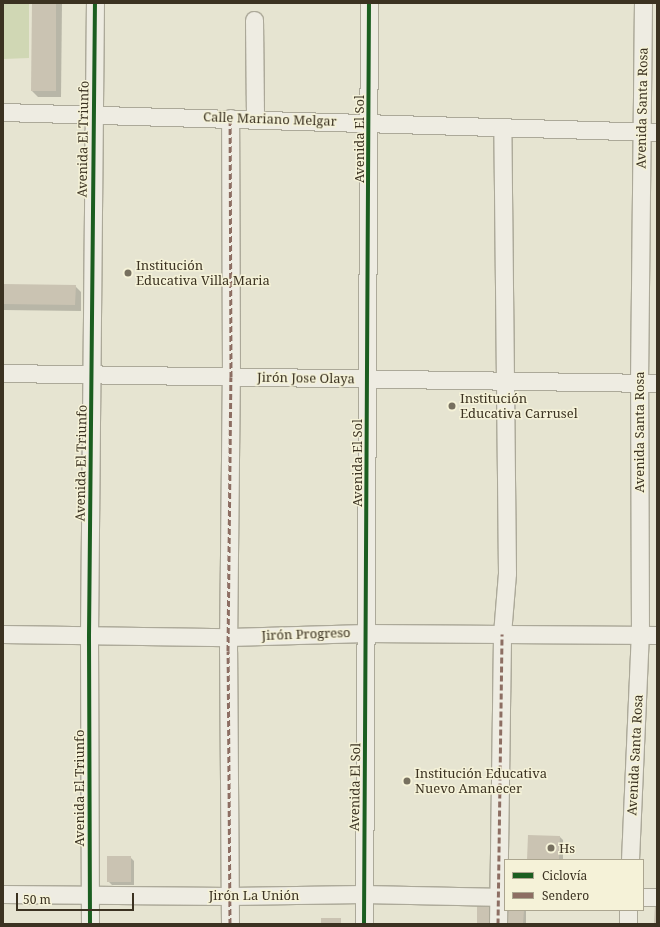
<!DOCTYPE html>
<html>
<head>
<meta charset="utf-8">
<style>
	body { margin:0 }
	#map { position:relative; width:660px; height:927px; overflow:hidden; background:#e6e4d1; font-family:"Noto Serif",serif }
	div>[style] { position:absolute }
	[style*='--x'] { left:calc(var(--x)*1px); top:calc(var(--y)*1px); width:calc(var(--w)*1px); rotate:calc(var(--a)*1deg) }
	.green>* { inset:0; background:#d0d7b4 }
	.shadow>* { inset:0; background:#0003 }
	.building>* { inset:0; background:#cac3b2 }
	.roads { filter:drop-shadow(1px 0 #aca999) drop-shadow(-1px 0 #aca999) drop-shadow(0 1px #aca999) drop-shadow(0 -1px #aca999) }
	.minor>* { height:17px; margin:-8.5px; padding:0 8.5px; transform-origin:8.5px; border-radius:8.5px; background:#eeece2 }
	.quiet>* { height:3px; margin-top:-1.5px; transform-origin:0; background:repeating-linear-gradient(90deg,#8d6e63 0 6px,transparent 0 9px) }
	.cycleway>* { height:4px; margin:-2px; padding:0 2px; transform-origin:2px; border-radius:2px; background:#1b5e20 }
	.dots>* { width:11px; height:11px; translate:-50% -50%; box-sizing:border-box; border:2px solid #f5f2d8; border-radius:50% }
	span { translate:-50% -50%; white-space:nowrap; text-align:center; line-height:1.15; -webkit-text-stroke:3px #f5f2d8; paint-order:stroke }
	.street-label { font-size:13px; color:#3b3221 }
	.poi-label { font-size:13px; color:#3b3221 }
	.left { translate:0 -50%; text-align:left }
	.frame { position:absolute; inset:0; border:4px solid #3b3221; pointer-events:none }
	.legend { position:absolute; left:504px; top:859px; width:140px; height:52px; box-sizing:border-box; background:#f5f2d8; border:1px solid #aba58f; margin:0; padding:5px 7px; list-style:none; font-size:12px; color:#3b3221 }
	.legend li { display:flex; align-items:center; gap:8px; height:20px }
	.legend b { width:20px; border:1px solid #aba58f }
	.scale { position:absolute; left:16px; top:893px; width:118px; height:18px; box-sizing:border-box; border:2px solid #3b3221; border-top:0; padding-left:5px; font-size:12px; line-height:14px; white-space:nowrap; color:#3b3221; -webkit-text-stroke:3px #f5f2d8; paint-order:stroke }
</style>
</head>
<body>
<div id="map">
	<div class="green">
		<i style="clip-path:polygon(3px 3px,29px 3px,29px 58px,3px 59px)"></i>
	</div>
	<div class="shadow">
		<i style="clip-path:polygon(34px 3px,62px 3px,61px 97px,38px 97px,32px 91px)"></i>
		<i style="clip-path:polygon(3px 285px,75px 286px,81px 292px,81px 311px,3px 310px)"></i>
		<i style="clip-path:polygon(560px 837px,563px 840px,563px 860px,528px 860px)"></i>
		<i style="clip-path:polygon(130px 857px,134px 861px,134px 885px,112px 885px,108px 881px)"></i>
		<i style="clip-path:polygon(505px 910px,526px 910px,526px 924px,501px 924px)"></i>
	</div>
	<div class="building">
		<i style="clip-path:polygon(32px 3px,56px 3px,56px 91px,31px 91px)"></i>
		<i style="clip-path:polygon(3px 284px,76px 285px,75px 305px,3px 304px)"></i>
		<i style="clip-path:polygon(528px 835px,560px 836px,559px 860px,527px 860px)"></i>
		<i style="clip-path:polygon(107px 856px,131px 856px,131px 882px,107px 882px)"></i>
		<i style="clip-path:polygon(477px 904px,493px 905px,493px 924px,477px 924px)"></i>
		<i style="clip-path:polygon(655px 905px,657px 905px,657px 924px,654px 924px)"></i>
		<i style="clip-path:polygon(505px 910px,524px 910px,523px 924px,500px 924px)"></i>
		<i style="clip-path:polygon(321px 918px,341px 918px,341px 924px,321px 924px)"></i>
	</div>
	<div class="roads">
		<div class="minor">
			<i style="--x:254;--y:20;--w:98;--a:89.4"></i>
			<i style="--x:3;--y:112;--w:654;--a:1.75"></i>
			<i style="--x:3;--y:373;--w:654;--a:0.88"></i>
			<i style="--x:3;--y:634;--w:226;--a:0.8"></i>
			<i style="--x:229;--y:637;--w:137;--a:-1.7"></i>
			<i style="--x:366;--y:633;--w:291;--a:0.4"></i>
			<i style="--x:630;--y:860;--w:225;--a:-87.5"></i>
			<i style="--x:640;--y:635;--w:251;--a:-90.2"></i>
			<i style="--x:639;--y:384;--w:381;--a:-89.4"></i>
			<i style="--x:3;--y:894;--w:226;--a:0.5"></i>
			<i style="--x:229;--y:896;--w:134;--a:-0.9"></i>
			<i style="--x:363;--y:894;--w:142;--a:1.2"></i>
			<i style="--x:643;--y:897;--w:14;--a:0"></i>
			<i style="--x:628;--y:910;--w:14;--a:90"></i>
			<i style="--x:90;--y:924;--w:288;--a:-90.2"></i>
			<i style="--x:89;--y:636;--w:633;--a:-89.46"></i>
			<i style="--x:230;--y:924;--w:273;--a:-90.4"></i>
			<i style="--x:228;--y:651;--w:274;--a:-89.4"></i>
			<i style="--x:231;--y:377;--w:259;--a:-90.2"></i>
			<i style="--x:364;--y:924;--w:921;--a:-89.69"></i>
			<i style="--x:498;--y:924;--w:290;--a:-89.2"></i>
			<i style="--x:502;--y:634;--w:61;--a:-85.3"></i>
			<i style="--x:507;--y:573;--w:446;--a:-90.6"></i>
		</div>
	</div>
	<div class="quiet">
		<i style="--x:230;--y:924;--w:273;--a:-90.4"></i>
		<i style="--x:228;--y:651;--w:274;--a:-89.4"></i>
		<i style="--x:231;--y:377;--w:259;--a:-90.2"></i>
		<i style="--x:498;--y:924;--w:290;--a:-89.2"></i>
	</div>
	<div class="cycleway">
		<i style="--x:90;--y:924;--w:288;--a:-90.2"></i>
		<i style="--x:89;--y:636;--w:633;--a:-89.46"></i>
		<i style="--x:364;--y:924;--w:921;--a:-89.69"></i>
	</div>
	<div class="dots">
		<i style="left:128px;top:273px;background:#77705f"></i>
		<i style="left:452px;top:406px;background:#77705f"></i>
		<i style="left:407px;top:781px;background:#77705f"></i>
		<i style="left:551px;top:848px;background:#77705f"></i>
	</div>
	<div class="street-label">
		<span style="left:642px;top:108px;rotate:-89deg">Avenida Santa Rosa</span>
		<span style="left:270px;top:119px;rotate:2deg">Calle Mariano Melgar</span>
		<span style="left:83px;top:139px;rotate:-89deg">Avenida El Triunfo</span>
		<span style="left:359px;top:139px;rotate:-90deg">Avenida El Sol</span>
		<span style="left:306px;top:378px;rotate:1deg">Jirón Jose Olaya</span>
		<span style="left:639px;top:432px;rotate:-90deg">Avenida Santa Rosa</span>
		<span style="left:81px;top:463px;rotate:-89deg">Avenida El Triunfo</span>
		<span style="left:357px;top:463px;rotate:-90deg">Avenida El Sol</span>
		<span style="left:306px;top:634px;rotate:-2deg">Jirón Progreso</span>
		<span style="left:635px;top:755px;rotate:-87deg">Avenida Santa Rosa</span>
		<span style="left:355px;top:787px;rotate:-89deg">Avenida El Sol</span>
		<span style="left:79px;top:788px;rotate:-90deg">Avenida El Triunfo</span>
		<span style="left:254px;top:895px">Jirón La Unión</span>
	</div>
	<div class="poi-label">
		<span class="left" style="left:136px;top:273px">Institución<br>Educativa Villa Maria</span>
		<span class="left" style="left:460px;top:406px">Institución<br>Educativa Carrusel</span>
		<span class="left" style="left:415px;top:781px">Institución Educativa<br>Nuevo Amanecer</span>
		<span class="left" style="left:559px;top:848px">Hs</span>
	</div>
	<div class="frame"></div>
	<ul class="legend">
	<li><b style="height:5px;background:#1b5e20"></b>Ciclovía</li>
	<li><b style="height:5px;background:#8d6e63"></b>Sendero</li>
	</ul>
	<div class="scale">50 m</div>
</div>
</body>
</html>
